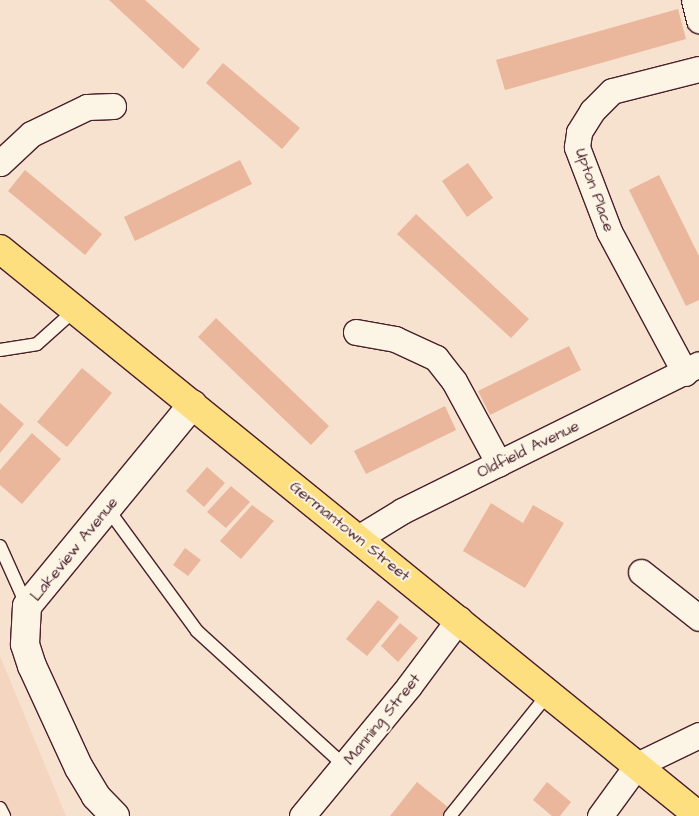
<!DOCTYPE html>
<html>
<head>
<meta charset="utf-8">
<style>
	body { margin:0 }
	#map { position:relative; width:699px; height:816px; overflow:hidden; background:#f7e2cf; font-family:"Architects Daughter",sans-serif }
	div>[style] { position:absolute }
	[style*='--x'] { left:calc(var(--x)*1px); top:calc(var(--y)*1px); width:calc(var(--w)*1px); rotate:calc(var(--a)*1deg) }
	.built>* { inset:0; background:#f3d5c0 }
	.building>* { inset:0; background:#eab69c }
	.roads { filter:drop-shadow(1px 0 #4a1f2b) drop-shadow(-1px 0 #4a1f2b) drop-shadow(0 1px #4a1f2b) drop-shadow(0 -1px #4a1f2b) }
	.service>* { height:12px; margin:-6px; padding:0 6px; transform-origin:6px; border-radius:6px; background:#fcf5e5 }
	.minor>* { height:25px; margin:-12.5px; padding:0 12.5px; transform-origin:12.5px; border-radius:12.5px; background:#fcf5e5 }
	.tertiary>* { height:28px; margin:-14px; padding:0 14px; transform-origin:14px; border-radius:14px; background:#fcf5e5 }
	.primary>* { height:28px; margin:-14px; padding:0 14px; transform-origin:14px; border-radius:14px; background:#fedf80 }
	span { translate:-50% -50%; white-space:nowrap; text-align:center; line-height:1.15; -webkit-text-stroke:4px #fcf5e5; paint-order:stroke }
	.street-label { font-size:16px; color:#4a1f2b }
</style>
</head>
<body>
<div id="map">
	<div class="built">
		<i style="clip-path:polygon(0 656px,66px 816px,0 816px)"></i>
	</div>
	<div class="building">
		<i style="clip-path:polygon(109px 0,145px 0,200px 49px,183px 69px)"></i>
		<i style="clip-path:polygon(678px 9px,686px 39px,505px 90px,496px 60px)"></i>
		<i style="clip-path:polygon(223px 63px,300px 128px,282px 149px,206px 83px)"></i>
		<i style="clip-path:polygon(240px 160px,252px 184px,135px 241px,124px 217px)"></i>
		<i style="clip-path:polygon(468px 163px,493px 198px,467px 217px,442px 181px)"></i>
		<i style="clip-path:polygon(25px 170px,102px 234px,85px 255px,8px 191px)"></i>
		<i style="clip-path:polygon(659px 175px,699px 256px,699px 300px,686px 306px,629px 190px)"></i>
		<i style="clip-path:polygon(416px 214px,529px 319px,511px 338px,397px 234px)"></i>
		<i style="clip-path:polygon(216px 318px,329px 426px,311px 445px,198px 337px)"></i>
		<i style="clip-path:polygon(569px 346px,581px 370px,490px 415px,478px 391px)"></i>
		<i style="clip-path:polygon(82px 368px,112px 393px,67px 447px,37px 422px)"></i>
		<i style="clip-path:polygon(0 403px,24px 424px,0 453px)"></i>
		<i style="clip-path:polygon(445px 406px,456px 430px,366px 474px,354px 451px)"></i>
		<i style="clip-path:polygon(32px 433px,61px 459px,22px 504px,0 485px,0 470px)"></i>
		<i style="clip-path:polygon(207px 467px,225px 483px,204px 507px,186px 491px)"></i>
		<i style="clip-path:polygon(231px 486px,250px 502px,226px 528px,207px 512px)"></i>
		<i style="clip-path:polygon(491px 503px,523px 523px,533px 505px,564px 523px,525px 588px,463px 551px)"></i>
		<i style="clip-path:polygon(252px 505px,274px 521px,241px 559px,220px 541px)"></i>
		<i style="clip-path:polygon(185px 548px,201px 560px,188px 576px,173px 565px)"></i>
		<i style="clip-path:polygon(378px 600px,399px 617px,367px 656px,346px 639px)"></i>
		<i style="clip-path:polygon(400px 623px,418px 638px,398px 662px,381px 646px)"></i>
		<i style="clip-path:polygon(417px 782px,449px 808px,443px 816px,390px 816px)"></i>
		<i style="clip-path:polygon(547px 782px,571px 802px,560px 816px,552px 816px,533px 800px)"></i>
	</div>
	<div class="roads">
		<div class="service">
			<i style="--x:0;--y:350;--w:37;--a:-9"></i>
			<i style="--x:37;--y:344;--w:52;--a:-41.9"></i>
			<i style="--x:107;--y:508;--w:152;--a:53.8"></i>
			<i style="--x:197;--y:631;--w:199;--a:42.4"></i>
			<i style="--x:0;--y:546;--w:66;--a:65.8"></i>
			<i style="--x:0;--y:808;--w:9;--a:63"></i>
			<i style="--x:450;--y:816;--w:158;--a:-51.2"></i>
		</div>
		<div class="minor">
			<i style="--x:694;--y:0;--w:21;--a:76"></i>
			<i style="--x:0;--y:163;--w:42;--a:-43.1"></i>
			<i style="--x:31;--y:134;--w:62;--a:-25.7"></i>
			<i style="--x:87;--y:107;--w:26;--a:-2"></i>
			<i style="--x:356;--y:332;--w:40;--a:10"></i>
			<i style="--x:395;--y:339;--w:45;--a:24.9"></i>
			<i style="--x:436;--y:358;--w:29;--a:52"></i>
			<i style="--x:454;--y:381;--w:94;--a:61.5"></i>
			<i style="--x:685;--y:373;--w:161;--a:-118.2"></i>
			<i style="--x:609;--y:231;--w:90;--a:-110.9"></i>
			<i style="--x:577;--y:147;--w:15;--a:-82"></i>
			<i style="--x:579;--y:132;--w:25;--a:-58"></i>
			<i style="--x:592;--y:111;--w:28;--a:-45"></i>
			<i style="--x:612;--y:91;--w:90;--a:-14.2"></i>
			<i style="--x:358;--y:538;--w:52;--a:-31.5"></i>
			<i style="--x:402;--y:511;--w:331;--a:-26.3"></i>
			<i style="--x:641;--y:572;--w:74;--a:38.4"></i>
			<i style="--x:302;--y:816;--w:168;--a:-50.5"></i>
			<i style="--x:409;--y:686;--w:84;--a:-53.3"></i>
			<i style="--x:600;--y:816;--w:63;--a:-54"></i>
			<i style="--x:637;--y:765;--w:69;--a:-25.8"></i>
		</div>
		<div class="tertiary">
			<i style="--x:115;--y:816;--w:28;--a:-134"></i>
			<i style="--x:96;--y:796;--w:33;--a:-121"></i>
			<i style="--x:79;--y:768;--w:112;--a:-114.7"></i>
			<i style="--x:32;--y:666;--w:23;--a:-108"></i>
			<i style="--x:25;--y:644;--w:38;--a:-87"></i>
			<i style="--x:27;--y:606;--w:261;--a:-50.6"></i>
		</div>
		<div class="primary">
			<i style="--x:0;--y:249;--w:900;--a:39.05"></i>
		</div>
	</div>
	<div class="street-label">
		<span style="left:595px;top:190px;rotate:70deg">Upton Place</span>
		<span style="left:528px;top:449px;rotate:-26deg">Oldfield Avenue</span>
		<span style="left:350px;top:531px;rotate:39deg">Germantown Street</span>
		<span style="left:74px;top:549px;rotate:-51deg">Lakeview Avenue</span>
		<span style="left:382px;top:719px;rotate:-51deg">Manning Street</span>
	</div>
</div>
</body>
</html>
